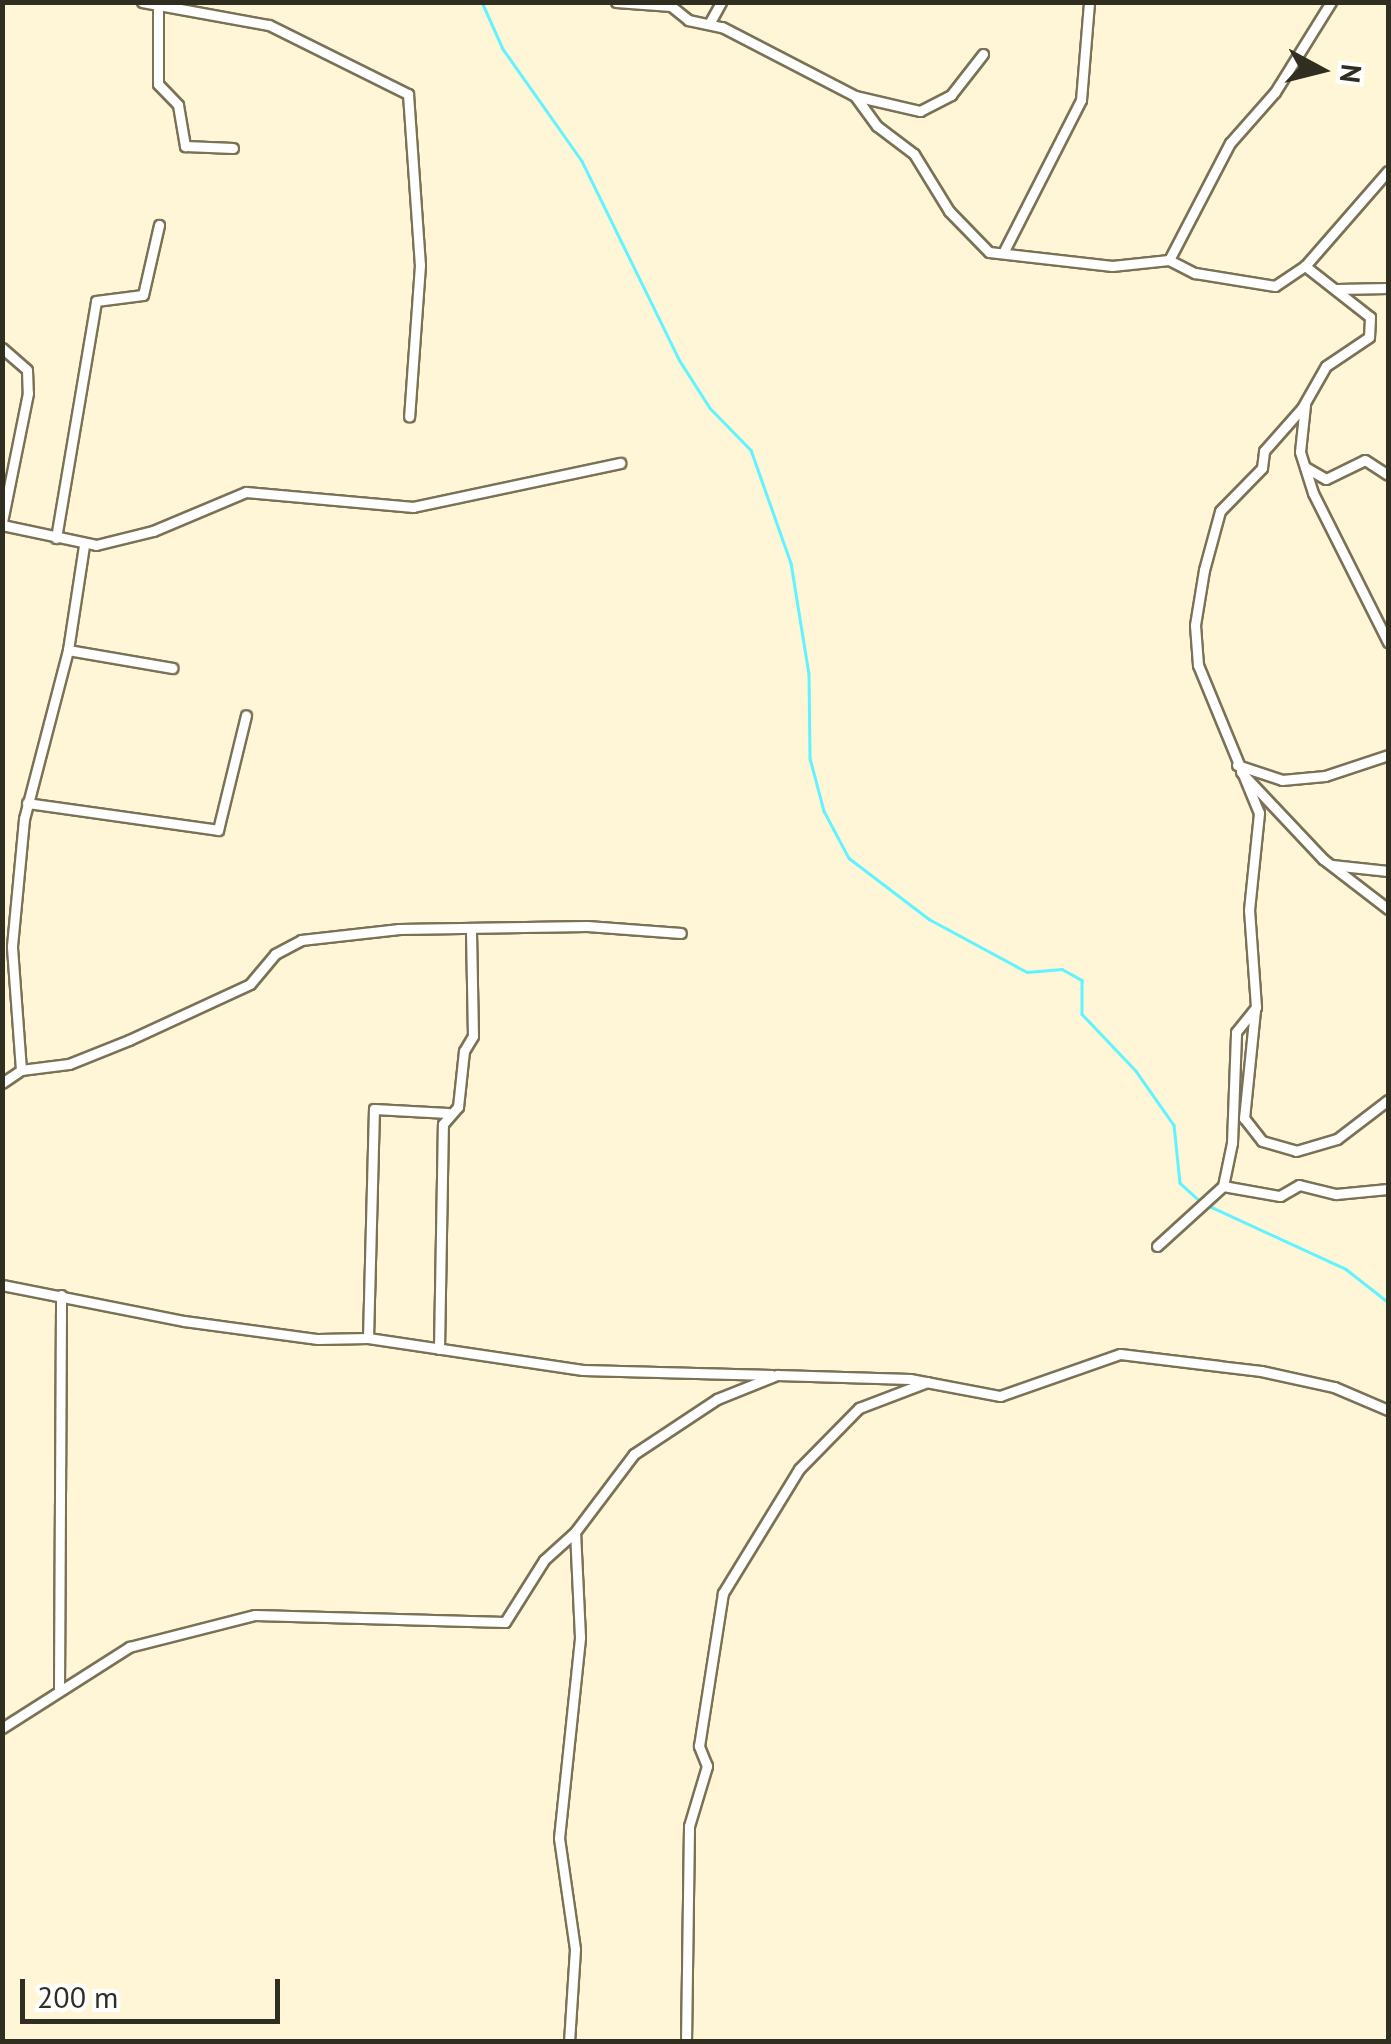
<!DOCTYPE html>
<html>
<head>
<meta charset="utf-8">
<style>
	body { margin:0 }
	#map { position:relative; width:1391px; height:2044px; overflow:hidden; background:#fef6d7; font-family:"PT Sans",sans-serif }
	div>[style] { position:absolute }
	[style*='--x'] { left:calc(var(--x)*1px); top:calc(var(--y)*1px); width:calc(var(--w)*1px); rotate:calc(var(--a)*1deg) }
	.stream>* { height:2.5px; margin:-1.25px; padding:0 1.25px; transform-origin:1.25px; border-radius:1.25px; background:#61f3ff }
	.roads { filter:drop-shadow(2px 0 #7a7257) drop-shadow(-2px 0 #7a7257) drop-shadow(0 2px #7a7257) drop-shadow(0 -2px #7a7257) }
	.minor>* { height:9px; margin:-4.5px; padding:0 4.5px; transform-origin:4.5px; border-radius:4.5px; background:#fff }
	span { translate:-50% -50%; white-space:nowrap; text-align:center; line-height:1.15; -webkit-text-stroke:10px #fff; paint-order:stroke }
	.frame { position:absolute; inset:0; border:5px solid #302d21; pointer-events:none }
	.north { position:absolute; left:1271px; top:20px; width:100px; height:100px; -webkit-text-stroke:8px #fff; paint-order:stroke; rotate:97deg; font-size:28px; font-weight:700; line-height:40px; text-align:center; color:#302d21 }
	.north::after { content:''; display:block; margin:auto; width:35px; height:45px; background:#302d21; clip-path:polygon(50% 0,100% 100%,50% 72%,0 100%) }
	.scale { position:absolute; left:20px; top:1979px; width:260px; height:45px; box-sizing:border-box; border:5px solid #302d21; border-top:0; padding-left:12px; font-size:30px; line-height:35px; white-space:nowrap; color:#302d21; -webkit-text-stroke:8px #fff; paint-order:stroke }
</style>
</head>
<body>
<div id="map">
	<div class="stream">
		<i style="--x:482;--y:2;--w:51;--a:65.9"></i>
		<i style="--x:503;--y:49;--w:137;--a:54.8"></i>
		<i style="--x:582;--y:161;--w:223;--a:63.9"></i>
		<i style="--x:680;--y:361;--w:56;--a:57.4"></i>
		<i style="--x:710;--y:408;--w:59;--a:45.7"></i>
		<i style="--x:751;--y:450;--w:120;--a:70.5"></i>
		<i style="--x:791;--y:563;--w:112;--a:80.8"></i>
		<i style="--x:809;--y:674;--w:84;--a:89.3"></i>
		<i style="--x:810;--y:758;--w:55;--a:75.2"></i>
		<i style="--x:824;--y:811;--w:53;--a:62"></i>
		<i style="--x:849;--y:858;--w:101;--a:37.3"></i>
		<i style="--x:929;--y:919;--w:111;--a:28.4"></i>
		<i style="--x:1027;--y:972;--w:35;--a:-5"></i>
		<i style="--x:1062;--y:969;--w:23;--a:29"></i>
		<i style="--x:1082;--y:980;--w:34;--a:90"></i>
		<i style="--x:1082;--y:1014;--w:79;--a:46.5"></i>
		<i style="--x:1136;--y:1071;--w:66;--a:54.9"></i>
		<i style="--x:1174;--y:1125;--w:58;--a:84.1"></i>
		<i style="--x:1180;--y:1183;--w:27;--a:42"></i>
		<i style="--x:1207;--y:1205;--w:153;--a:24.7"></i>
		<i style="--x:1346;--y:1269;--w:53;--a:38.2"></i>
	</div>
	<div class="roads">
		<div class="minor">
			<i style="--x:142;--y:2;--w:129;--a:10.3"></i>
			<i style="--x:269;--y:25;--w:155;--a:26.4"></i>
			<i style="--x:408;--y:94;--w:171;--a:86"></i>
			<i style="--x:420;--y:265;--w:152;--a:94.1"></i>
			<i style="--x:616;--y:2;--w:55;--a:4.2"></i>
			<i style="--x:671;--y:6;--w:22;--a:39"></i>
			<i style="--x:688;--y:20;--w:35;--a:12"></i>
			<i style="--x:722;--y:27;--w:150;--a:27.4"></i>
			<i style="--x:855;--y:96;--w:67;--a:13"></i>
			<i style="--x:920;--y:111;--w:35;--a:-27"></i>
			<i style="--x:951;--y:95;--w:52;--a:-52"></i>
			<i style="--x:158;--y:7;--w:77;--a:90"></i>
			<i style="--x:158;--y:84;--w:29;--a:46"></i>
			<i style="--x:178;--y:105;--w:42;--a:80.3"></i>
			<i style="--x:185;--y:146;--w:48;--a:2.4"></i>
			<i style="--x:709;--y:24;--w:25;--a:-61"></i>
			<i style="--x:855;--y:96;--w:37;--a:54"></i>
			<i style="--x:877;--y:126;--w:46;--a:37.1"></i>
			<i style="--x:914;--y:154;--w:67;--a:58.4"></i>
			<i style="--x:949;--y:211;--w:57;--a:45.7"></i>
			<i style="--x:989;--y:252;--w:124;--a:6.5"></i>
			<i style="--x:1112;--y:266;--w:57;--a:-6"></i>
			<i style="--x:1169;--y:260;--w:29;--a:27"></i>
			<i style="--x:1195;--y:273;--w:81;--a:9.2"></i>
			<i style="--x:1275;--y:286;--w:36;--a:-34"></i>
			<i style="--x:1305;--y:266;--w:126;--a:-48.9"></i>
			<i style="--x:1003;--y:253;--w:172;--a:-63"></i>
			<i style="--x:1081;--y:100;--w:98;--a:-85.3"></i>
			<i style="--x:1169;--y:260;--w:132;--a:-62.5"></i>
			<i style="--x:1230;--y:143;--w:68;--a:-48.6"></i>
			<i style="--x:1275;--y:92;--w:106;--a:-58.1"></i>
			<i style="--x:1337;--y:289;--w:51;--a:-1.1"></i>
			<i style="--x:2;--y:348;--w:33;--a:41"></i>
			<i style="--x:27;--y:370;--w:23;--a:88"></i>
			<i style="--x:28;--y:393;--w:132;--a:101.4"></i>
			<i style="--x:1305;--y:405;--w:47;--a:96.1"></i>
			<i style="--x:1300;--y:452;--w:43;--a:72.4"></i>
			<i style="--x:1313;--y:493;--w:167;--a:63.3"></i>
			<i style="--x:1305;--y:467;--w:24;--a:30"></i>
			<i style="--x:1326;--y:479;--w:43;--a:-26"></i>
			<i style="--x:1365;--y:460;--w:27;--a:33"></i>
			<i style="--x:2;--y:525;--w:96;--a:12"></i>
			<i style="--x:96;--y:545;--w:59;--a:-13.8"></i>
			<i style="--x:153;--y:531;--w:101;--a:-22.8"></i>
			<i style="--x:246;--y:492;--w:168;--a:5.1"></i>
			<i style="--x:413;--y:507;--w:212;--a:-12"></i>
			<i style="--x:56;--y:538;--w:240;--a:-80.4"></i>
			<i style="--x:96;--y:301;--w:47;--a:-7.3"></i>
			<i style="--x:143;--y:295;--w:72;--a:-77.1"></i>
			<i style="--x:68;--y:650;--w:106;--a:9.8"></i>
			<i style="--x:1237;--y:765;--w:47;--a:18.4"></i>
			<i style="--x:1282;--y:780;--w:43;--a:-5.3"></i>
			<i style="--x:1325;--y:776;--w:66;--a:-18.4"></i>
			<i style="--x:1241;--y:772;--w:120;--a:46.7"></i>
			<i style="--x:1323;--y:859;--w:82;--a:37.6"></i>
			<i style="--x:27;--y:803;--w:193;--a:8"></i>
			<i style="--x:218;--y:830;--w:118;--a:-76.3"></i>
			<i style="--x:1332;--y:865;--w:56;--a:6.1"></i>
			<i style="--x:1255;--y:1010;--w:109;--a:95.8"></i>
			<i style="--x:1244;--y:1118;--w:29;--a:52"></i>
			<i style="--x:1262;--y:1141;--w:35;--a:16"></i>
			<i style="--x:1296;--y:1151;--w:43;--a:-16.3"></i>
			<i style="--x:1337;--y:1139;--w:64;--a:-37.4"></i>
			<i style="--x:21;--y:1070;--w:124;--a:-94.2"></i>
			<i style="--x:12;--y:946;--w:128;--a:-84.6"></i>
			<i style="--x:24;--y:819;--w:175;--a:-75.4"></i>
			<i style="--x:68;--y:650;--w:106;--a:-81.3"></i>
			<i style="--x:2;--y:1083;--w:23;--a:-34"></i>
			<i style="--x:21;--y:1070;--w:48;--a:-7.1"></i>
			<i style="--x:69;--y:1064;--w:65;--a:-21.8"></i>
			<i style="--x:129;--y:1040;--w:133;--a:-24.8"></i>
			<i style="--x:250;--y:984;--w:39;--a:-50"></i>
			<i style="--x:275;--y:954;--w:30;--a:-28"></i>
			<i style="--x:301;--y:940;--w:99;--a:-6.4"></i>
			<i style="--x:399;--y:929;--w:188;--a:-0.9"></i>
			<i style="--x:587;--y:926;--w:94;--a:4.3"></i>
			<i style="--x:1223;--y:1186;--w:58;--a:10"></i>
			<i style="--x:1280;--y:1196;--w:22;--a:-30"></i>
			<i style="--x:1299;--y:1185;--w:38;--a:14"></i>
			<i style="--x:1336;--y:1194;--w:52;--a:-5.5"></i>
			<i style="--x:1157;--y:1246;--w:89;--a:-42.3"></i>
			<i style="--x:1223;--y:1186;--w:44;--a:-78.2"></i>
			<i style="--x:1232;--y:1143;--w:111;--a:-87.9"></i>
			<i style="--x:1236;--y:1032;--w:32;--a:-51"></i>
			<i style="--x:1256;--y:1007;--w:97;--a:-94.1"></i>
			<i style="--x:1249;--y:910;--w:98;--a:-84.1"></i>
			<i style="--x:1259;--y:813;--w:160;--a:-112.4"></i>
			<i style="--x:1198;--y:665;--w:40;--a:-94.3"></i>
			<i style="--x:1195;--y:625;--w:56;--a:-80.7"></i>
			<i style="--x:1204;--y:570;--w:61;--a:-74.8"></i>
			<i style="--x:1220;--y:511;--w:60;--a:-45.7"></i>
			<i style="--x:1262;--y:468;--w:17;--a:-83"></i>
			<i style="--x:1264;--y:451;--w:57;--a:-48.5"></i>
			<i style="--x:1302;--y:408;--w:48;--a:-60.3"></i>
			<i style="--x:1326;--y:366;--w:52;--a:-34"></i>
			<i style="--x:1369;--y:337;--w:20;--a:-87"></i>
			<i style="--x:1370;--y:317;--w:83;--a:-141.9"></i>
			<i style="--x:2;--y:1285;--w:186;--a:11.2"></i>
			<i style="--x:184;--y:1321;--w:135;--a:7.7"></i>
			<i style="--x:318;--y:1339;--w:50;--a:-1.1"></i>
			<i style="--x:368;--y:1338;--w:217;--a:8.5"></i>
			<i style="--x:583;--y:1370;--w:189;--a:1.5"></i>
			<i style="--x:368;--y:1338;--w:229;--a:-88.5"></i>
			<i style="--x:374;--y:1109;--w:74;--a:3.1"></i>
			<i style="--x:439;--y:1349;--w:225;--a:-89"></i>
			<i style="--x:443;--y:1124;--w:23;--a:-49"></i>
			<i style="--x:458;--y:1107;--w:56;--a:-83.9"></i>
			<i style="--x:464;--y:1051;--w:17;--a:-59"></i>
			<i style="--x:473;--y:1036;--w:107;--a:-91.1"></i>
			<i style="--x:59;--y:1689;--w:394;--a:-89.7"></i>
			<i style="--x:2;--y:1728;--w:151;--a:-32.5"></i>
			<i style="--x:129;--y:1647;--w:130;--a:-14.3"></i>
			<i style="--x:255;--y:1615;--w:250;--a:1.6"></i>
			<i style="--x:505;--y:1622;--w:73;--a:-57.8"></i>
			<i style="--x:544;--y:1560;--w:42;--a:-42.1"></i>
			<i style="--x:575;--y:1532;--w:98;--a:-52.9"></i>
			<i style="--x:634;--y:1454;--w:100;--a:-33.5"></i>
			<i style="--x:717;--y:1399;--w:65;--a:-21.8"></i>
			<i style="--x:777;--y:1375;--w:133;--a:1.7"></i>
			<i style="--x:910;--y:1379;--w:92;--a:10.7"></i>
			<i style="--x:1000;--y:1396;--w:127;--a:-19.3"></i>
			<i style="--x:1120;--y:1354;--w:142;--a:6.9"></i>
			<i style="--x:1261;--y:1371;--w:75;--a:12.4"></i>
			<i style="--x:1334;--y:1387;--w:59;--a:23.1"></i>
			<i style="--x:569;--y:2042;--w:93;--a:-86.3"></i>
			<i style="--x:575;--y:1949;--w:112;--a:-98.2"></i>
			<i style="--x:559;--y:1838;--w:202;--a:-84"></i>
			<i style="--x:580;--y:1637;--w:105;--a:-92.7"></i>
			<i style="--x:686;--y:2042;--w:216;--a:-89.2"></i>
			<i style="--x:689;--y:1826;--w:63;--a:-73.3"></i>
			<i style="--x:707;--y:1766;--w:22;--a:-112"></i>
			<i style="--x:699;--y:1746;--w:155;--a:-81.1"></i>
			<i style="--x:723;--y:1593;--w:145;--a:-58.5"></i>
			<i style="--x:799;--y:1469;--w:86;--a:-45.5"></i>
			<i style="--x:859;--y:1408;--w:73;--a:-20.9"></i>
		</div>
	</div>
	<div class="frame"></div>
	<div class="north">N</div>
	<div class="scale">200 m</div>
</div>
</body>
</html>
